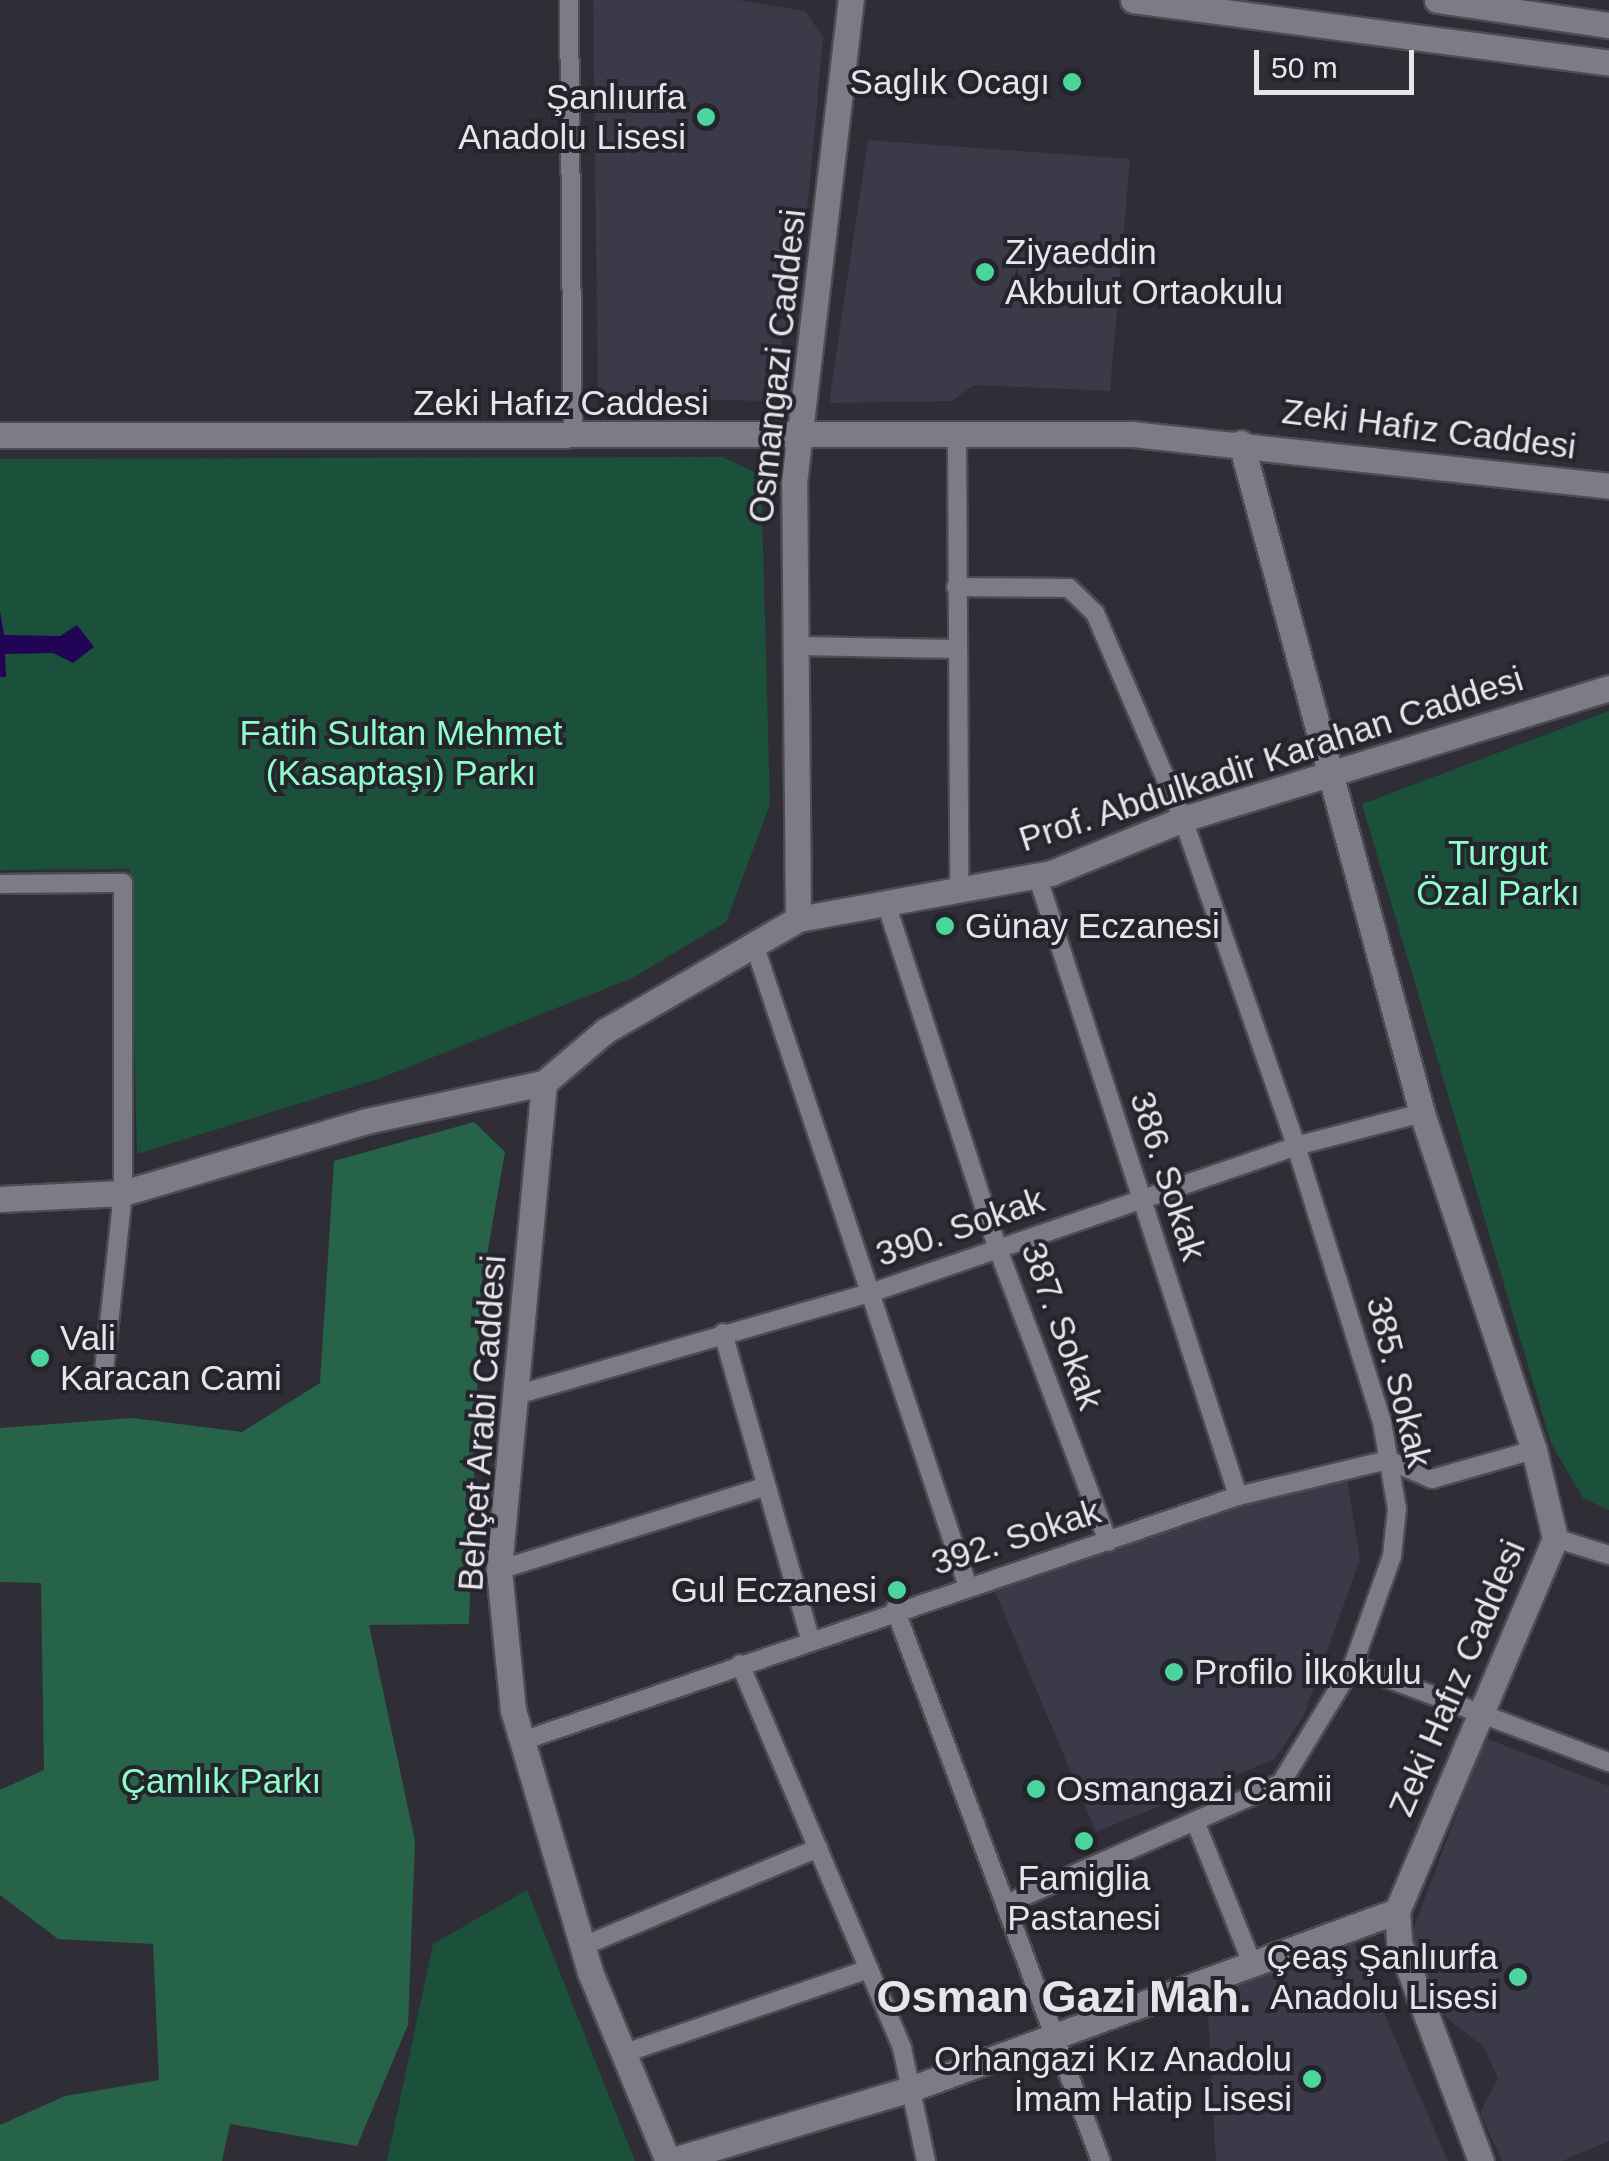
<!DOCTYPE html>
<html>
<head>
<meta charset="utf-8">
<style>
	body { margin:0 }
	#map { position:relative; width:1609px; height:2161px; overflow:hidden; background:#2f2e37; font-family:Helvetica,sans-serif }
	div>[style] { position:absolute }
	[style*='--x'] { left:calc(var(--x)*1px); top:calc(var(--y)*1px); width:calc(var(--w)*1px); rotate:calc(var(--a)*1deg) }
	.built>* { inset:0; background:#3b3a48 }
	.green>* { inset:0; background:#1b513a }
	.forest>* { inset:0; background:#266349 }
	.water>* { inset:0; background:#220456 }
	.roads { filter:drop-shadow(2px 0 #4d4c53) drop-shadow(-2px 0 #4d4c53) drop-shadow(0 2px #4d4c53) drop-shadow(0 -2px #4d4c53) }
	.street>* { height:18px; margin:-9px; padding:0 9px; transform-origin:9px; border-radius:9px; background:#7c7c86 }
	.secondary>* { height:25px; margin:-12.5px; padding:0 12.5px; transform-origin:12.5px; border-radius:12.5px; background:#7c7c86 }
	.dots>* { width:28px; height:28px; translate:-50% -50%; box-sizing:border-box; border:5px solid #25242d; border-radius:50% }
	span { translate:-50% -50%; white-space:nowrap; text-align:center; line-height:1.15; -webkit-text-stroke:8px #25242d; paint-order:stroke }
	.poi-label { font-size:35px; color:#e5e5eb }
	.right { translate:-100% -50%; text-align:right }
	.left { translate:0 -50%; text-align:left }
	.street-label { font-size:35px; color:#e5e5eb }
	.park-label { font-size:35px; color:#8efdc9 }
	.district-label { font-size:45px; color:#e5e5eb; font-weight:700 }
	.scale { position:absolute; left:1254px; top:50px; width:160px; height:45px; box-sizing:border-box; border:5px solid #e5e5eb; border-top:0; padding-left:12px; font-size:30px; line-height:35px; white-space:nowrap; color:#e5e5eb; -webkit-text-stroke:8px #25242d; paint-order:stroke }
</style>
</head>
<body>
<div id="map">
	<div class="built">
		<i style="clip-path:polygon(593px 0,738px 0,805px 11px,823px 37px,808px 202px,777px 369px,764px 401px,598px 397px)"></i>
		<i style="clip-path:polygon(868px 140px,1130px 159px,1110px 391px,974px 385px,952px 401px,829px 403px)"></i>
		<i style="clip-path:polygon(1347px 1478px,1360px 1560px,1303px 1717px,1275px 1759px,1096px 1832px,994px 1589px,1260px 1495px)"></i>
		<i style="clip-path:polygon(1485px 1738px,1609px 1786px,1609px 2141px,1562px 2161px,1502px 2161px,1480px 2113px,1498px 2078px,1483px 2046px,1445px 2017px,1410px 1938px)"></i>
		<i style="clip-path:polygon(1353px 1941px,1448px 2161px,1216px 2161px,1207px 1996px)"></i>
	</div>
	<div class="green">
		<i style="clip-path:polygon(722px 457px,761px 475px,770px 804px,726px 922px,632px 978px,378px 1079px,137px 1154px,130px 869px,0 870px,0 459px)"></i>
		<i style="clip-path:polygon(1609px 711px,1609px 1510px,1583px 1498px,1551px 1443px,1362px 804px)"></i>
		<i style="clip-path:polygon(527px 1890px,635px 2161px,387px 2161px,433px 1944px)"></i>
	</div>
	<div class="forest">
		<i style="clip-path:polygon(474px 1122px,505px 1152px,481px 1289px,469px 1624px,369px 1625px,415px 1841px,408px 2025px,357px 2146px,230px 2124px,222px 2161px,0 2161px,0 2125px,65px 2096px,159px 2080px,153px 1944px,58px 1939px,0 1895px,0 1790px,44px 1770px,41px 1583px,0 1582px,0 1428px,132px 1418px,242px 1432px,320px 1383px,334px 1161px)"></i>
	</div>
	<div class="water">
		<i style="clip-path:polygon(0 611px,4px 635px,60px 636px,77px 625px,94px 647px,73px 663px,53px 653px,5px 654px,6px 677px,0 677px)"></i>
	</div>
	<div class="roads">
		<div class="street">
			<i style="--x:569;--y:0;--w:438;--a:89.5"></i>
			<i style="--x:957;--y:436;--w:454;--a:89.7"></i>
			<i style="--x:956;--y:587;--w:113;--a:0.5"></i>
			<i style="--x:1069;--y:588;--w:36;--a:44"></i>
			<i style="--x:1095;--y:613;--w:224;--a:66.9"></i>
			<i style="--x:1183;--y:819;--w:346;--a:70.9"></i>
			<i style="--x:1296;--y:1146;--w:289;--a:72.7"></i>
			<i style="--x:1382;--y:1422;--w:88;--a:80.2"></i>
			<i style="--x:1397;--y:1509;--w:47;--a:96.1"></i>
			<i style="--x:1392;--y:1556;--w:116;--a:109.7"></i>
			<i style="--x:1353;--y:1665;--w:138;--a:121.4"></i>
			<i style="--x:1281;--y:1783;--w:297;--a:156.2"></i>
			<i style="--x:796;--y:646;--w:161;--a:1.1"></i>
			<i style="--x:1037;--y:875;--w:653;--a:72.06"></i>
			<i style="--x:0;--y:884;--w:123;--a:-0.5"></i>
			<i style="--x:123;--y:883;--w:310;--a:90"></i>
			<i style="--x:123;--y:1193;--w:179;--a:96.1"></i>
			<i style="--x:886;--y:903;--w:364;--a:72.1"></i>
			<i style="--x:998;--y:1249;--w:313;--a:69.4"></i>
			<i style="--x:755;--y:947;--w:675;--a:71.59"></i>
			<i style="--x:723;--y:1333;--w:318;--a:74.1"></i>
			<i style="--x:516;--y:1395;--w:372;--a:-16.1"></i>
			<i style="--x:873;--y:1292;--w:447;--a:-19"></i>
			<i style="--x:1296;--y:1146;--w:130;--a:-14.7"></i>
			<i style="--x:1555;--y:1538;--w:57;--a:17.5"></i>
			<i style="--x:499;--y:1570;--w:278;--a:-17.4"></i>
			<i style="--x:895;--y:1609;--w:589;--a:69.54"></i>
			<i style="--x:740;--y:1664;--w:417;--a:67.1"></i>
			<i style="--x:902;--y:2048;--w:116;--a:78"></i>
			<i style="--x:1353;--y:1665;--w:274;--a:20.8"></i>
			<i style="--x:522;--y:1741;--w:757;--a:-18.89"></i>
			<i style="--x:1238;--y:1496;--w:154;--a:-13.5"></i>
			<i style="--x:1388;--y:1460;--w:48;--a:23.4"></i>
			<i style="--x:1432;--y:1479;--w:106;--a:-15.9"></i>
			<i style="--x:1195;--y:1821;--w:151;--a:68.2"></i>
			<i style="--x:583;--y:1946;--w:255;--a:-22.6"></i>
			<i style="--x:625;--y:2053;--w:258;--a:-19"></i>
		</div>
		<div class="secondary">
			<i style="--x:1133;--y:0;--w:480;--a:7.5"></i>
			<i style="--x:1437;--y:0;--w:174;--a:8.3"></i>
			<i style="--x:0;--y:435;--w:1132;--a:-0.05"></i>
			<i style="--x:1132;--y:434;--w:480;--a:6.2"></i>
			<i style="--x:798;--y:919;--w:436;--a:-90.5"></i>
			<i style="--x:794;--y:483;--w:486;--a:-83.3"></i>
			<i style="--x:544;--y:1083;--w:489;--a:95.3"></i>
			<i style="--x:499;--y:1570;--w:141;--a:84.3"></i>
			<i style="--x:513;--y:1710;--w:273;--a:73.6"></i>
			<i style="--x:590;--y:1972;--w:204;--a:67.6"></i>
			<i style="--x:0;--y:1199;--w:123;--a:-2.8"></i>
			<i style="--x:123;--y:1193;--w:253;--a:-16.5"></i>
			<i style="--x:366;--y:1121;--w:182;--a:-12.1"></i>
			<i style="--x:544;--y:1083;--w:80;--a:-40.4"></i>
			<i style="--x:605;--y:1031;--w:223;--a:-30.1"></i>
			<i style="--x:798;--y:919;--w:257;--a:-10.3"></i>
			<i style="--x:1051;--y:873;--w:143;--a:-22.2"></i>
			<i style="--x:1183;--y:819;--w:446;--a:-17.1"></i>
			<i style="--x:1397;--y:1911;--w:31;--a:86"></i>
			<i style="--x:1399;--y:1942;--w:234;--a:69.5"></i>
			<i style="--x:670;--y:2161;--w:254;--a:-16.7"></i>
			<i style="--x:913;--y:2088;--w:515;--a:-20.09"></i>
			<i style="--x:1397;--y:1911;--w:405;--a:-67"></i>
			<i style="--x:1555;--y:1538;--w:90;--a:-103.4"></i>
			<i style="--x:1534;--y:1450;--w:355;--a:-108.4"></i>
			<i style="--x:1422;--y:1113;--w:694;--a:-105.12"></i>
		</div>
	</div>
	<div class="dots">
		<i style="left:1072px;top:82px;background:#4bd49b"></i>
		<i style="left:706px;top:117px;background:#4bd49b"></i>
		<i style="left:985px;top:272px;background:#4bd49b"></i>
		<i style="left:945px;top:926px;background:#4bd49b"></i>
		<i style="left:40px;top:1358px;background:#4bd49b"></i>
		<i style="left:897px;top:1590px;background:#4bd49b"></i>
		<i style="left:1174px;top:1672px;background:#4bd49b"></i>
		<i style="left:1036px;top:1789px;background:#4bd49b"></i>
		<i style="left:1084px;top:1841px;background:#4bd49b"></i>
		<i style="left:1518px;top:1977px;background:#4bd49b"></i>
		<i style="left:1312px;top:2079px;background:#4bd49b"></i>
	</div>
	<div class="poi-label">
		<span class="right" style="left:1050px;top:82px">Saglık Ocagı</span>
		<span class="right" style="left:686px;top:117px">Şanlıurfa<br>Anadolu Lisesi</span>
		<span class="left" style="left:1005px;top:272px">Ziyaeddin<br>Akbulut Ortaokulu</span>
		<span class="left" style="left:965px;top:926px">Günay Eczanesi</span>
		<span class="left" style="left:60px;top:1358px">Vali<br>Karacan Cami</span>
		<span class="right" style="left:877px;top:1590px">Gul Eczanesi</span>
		<span class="left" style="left:1194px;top:1672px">Profilo İlkokulu</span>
		<span class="left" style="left:1056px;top:1789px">Osmangazi Camii</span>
		<span style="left:1084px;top:1898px">Famiglia<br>Pastanesi</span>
		<span class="right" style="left:1498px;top:1977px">Çeaş Şanlıurfa<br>Anadolu Lisesi</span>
		<span class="right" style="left:1292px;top:2079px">Orhangazi Kız Anadolu<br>İmam Hatip Lisesi</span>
	</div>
	<div class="street-label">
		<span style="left:777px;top:366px;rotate:-84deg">Osmangazi Caddesi</span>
		<span style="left:561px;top:403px">Zeki Hafız Caddesi</span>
		<span style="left:1429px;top:429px;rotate:7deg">Zeki Hafız Caddesi</span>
		<span style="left:1271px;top:759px;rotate:-18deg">Prof. Abdulkadir Karahan Caddesi</span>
		<span style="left:1168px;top:1176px;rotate:72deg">386. Sokak</span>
		<span style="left:960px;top:1227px;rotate:-19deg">390. Sokak</span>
		<span style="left:1062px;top:1326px;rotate:70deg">387. Sokak</span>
		<span style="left:1399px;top:1382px;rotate:76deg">385. Sokak</span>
		<span style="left:482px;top:1423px;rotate:-86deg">Behçet Arabi Caddesi</span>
		<span style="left:1016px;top:1537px;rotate:-18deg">392. Sokak</span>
		<span style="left:1457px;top:1678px;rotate:-67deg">Zeki Hafız Caddesi</span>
	</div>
	<div class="park-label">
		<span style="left:401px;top:753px">Fatih Sultan Mehmet<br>(Kasaptaşı) Parkı</span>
		<span style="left:1498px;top:873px">Turgut<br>Özal Parkı</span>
		<span style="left:221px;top:1781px">Çamlık Parkı</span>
	</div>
	<div class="district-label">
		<span style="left:1064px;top:1997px">Osman Gazi Mah.</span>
	</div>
	<div class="scale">50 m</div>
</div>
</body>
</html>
